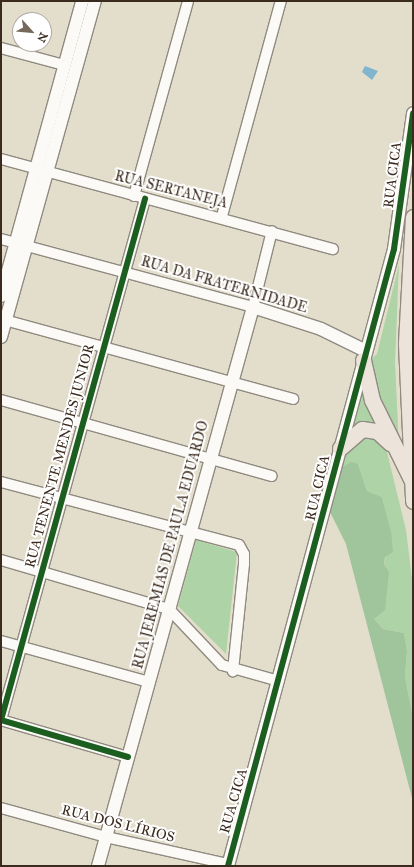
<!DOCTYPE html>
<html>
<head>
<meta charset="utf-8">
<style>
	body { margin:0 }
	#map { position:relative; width:414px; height:867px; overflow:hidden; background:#e3decc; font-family:"IM FELL Great Primer",serif }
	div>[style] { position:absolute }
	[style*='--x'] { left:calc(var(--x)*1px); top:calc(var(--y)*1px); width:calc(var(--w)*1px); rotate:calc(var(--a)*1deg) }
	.green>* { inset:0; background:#aed3a6 }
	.forest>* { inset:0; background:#a0c49b }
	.water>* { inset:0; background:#81b5ce }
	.roads { filter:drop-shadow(1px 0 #908a80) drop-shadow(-1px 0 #908a80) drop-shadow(0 1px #908a80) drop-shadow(0 -1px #908a80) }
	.minor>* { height:10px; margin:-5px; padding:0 5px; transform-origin:5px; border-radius:5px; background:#fbfaf7 }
	.tertiary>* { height:12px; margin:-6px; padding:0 6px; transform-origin:6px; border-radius:6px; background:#fbfaf7 }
	.primary>* { height:15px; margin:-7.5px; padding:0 7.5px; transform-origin:7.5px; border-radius:7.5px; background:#ece4db }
	.cycleway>* { height:6px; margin:-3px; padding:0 3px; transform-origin:3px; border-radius:3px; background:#1b5e20 }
	span { translate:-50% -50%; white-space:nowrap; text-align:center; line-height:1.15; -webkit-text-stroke:4px #fff; paint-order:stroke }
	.street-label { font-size:14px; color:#3b2a1e }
	.frame { position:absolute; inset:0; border:2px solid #3b2a1e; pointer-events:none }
	.north { position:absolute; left:12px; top:12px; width:40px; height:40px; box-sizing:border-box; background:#fff; border:1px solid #b1aaa5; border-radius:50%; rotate:117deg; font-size:11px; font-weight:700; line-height:16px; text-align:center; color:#3b2a1e }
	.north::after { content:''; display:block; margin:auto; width:14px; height:18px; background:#76695b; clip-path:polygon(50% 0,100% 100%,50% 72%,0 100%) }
</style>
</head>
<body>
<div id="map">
	<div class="green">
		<i style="clip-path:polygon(399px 264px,395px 362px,399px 447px,378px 394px,372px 358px,377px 354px)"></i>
		<i style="clip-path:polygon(363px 388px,378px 424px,352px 424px)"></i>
		<i style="clip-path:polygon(363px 434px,375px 437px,386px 448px,406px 530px,413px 587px,413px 718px,405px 677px,407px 651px,404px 633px,383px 629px,374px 619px,389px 571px,384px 565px,391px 531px,382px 497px,367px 491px,358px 464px,342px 468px,350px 440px)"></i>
		<i style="clip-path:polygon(196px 540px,237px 552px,226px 654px,178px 606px)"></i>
	</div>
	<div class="forest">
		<i style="clip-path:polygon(351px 462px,358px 464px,367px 491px,382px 497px,391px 531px,393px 552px,385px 557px,384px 565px,389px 571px,385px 610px,374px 619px,383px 629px,404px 633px,407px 651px,405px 677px,413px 718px,413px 802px,346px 544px,328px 508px,337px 470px)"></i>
	</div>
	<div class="water">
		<i style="clip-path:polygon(365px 66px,378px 71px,372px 80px,362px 72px)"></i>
	</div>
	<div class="roads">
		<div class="minor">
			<i style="--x:1;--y:48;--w:65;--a:15.1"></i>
			<i style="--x:1;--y:159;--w:344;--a:15.2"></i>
			<i style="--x:134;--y:196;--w:202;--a:-74.5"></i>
			<i style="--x:222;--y:216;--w:223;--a:-74.7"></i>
			<i style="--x:1;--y:239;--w:261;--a:15.1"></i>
			<i style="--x:253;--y:307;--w:78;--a:-76"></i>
			<i style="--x:1;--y:319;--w:303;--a:15.3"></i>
			<i style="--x:1;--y:400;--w:281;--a:15.7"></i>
			<i style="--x:1;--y:482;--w:246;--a:14.8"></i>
			<i style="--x:239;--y:545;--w:10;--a:61"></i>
			<i style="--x:244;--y:554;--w:10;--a:90"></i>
			<i style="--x:244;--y:564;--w:108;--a:95.9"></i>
			<i style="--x:1;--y:560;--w:175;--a:16.3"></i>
			<i style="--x:169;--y:609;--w:77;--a:46.6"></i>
			<i style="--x:222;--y:665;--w:59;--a:15.7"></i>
			<i style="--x:1;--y:641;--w:154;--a:15.5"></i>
			<i style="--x:128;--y:757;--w:132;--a:-163.8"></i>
			<i style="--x:1;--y:720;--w:541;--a:-74.55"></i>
			<i style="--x:1;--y:808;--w:109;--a:15.4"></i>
			<i style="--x:106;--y:837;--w:125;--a:12.5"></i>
		</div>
		<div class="tertiary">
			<i style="--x:1;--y:296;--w:306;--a:-74.6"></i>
			<i style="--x:1;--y:337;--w:349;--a:-74.4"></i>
			<i style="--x:98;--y:866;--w:580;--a:-74.5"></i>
			<i style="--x:253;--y:307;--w:71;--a:17.9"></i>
			<i style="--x:321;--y:329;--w:50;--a:26.1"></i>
			<i style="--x:228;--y:866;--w:639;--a:-74.94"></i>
			<i style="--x:394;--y:249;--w:137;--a:-82"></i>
		</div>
		<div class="primary">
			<i style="--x:413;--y:217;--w:127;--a:93.2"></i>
			<i style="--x:406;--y:344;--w:157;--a:87.4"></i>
			<i style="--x:363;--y:360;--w:41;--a:77.3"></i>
			<i style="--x:372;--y:400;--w:88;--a:63.7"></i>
			<i style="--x:340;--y:448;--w:29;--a:-41"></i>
			<i style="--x:362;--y:429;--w:15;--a:8"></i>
			<i style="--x:377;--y:431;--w:18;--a:43"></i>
		</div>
	</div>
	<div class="cycleway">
		<i style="--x:128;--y:757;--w:132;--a:-163.8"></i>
		<i style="--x:1;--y:720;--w:541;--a:-74.55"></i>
		<i style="--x:228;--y:866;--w:639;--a:-74.94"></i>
		<i style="--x:394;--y:249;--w:137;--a:-82"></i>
	</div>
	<div class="street-label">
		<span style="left:393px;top:175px;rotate:-83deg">RUA CICA</span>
		<span style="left:171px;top:190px;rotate:14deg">RUA SERTANEJA</span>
		<span style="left:224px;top:285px;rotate:16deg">RUA DA FRATERNIDADE</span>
		<span style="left:60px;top:456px;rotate:-75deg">RUA TENENTE MENDES JUNIOR</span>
		<span style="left:318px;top:488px;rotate:-77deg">RUA CICA</span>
		<span style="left:171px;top:545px;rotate:-75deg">RUA JEREMIAS DE PAULA EDUARDO</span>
		<span style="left:234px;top:801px;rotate:-74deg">RUA CICA</span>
		<span style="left:118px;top:824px;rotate:14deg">RUA DOS LÍRIOS</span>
	</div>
	<div class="frame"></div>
	<div class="north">N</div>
</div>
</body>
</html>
